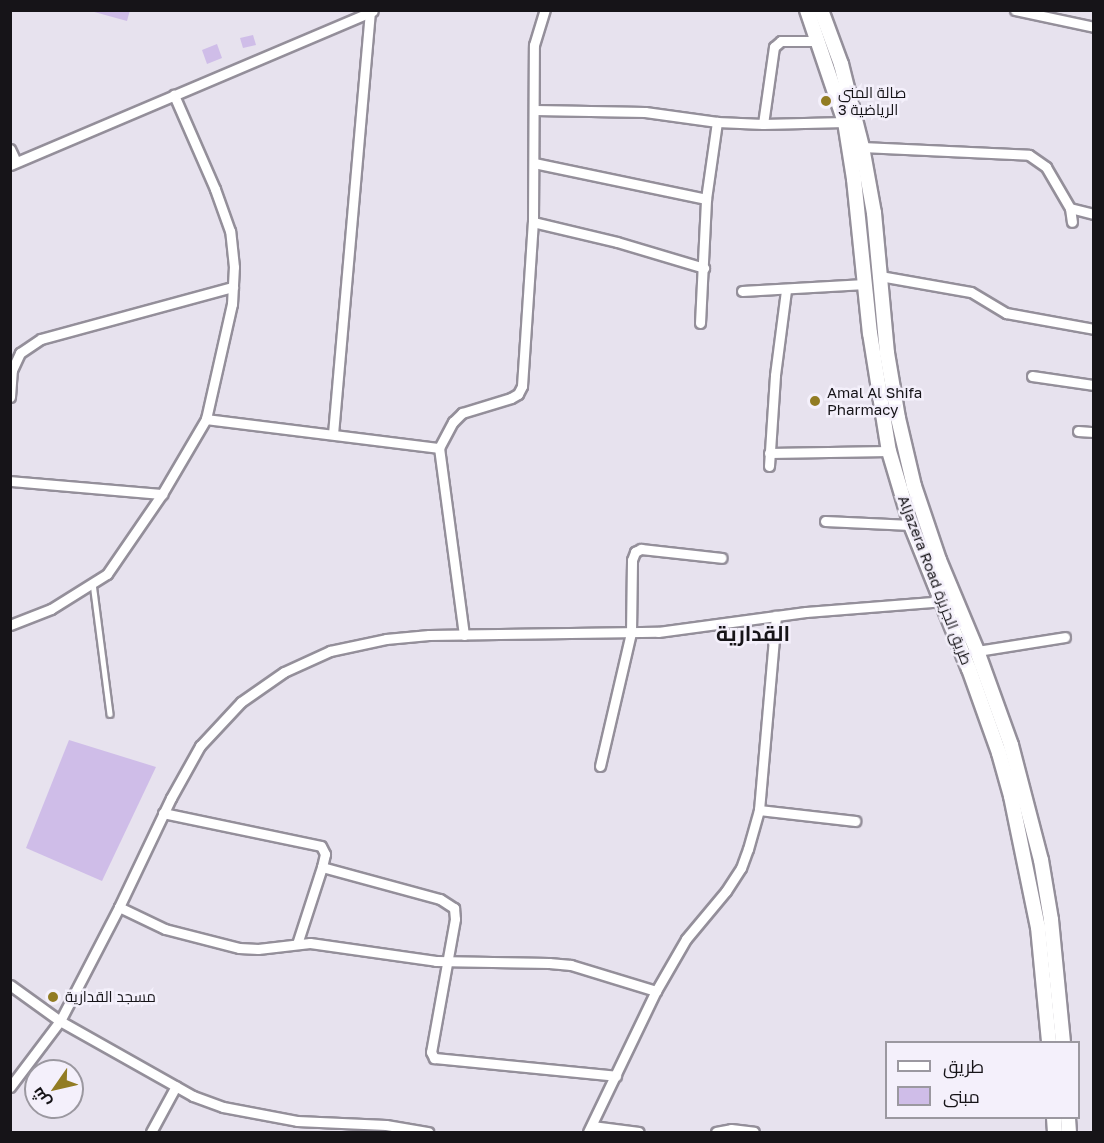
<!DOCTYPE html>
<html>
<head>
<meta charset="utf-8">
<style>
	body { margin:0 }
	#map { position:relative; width:1104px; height:1143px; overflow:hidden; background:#e7e2ee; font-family:"Golos Text",Cairo,sans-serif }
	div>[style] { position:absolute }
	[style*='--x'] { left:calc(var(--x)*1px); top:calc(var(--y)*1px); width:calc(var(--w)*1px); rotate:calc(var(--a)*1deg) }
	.building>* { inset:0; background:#cfbde8 }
	.roads { filter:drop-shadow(2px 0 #948f9a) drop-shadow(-2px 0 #948f9a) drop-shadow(0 2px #948f9a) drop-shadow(0 -2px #948f9a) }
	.lane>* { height:4.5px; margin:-2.25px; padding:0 2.25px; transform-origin:2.25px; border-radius:2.25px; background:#fff }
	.street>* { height:9px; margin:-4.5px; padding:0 4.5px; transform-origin:4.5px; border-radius:4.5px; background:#fff }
	.secondary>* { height:14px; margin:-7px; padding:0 7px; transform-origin:7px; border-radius:7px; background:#fff }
	.dots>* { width:16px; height:16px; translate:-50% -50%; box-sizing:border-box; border:3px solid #f4f0fb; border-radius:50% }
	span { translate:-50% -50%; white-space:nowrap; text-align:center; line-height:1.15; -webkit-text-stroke:5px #f4f0fb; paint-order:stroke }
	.poi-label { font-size:15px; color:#161418 }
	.left { translate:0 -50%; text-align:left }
	.street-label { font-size:15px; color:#161418 }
	.district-label { font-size:21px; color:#161418; font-weight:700 }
	.frame { position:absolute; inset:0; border:12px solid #161418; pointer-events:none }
	.legend { position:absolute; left:885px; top:1041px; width:195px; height:78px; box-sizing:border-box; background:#f4f0fb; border:2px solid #9b98a0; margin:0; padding:8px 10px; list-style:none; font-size:18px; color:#161418 }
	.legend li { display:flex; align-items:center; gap:12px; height:30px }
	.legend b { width:30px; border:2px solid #9b98a0 }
	.north { position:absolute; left:24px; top:1059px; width:60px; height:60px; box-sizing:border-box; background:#f4f0fb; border:2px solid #9b98a0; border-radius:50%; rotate:236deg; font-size:16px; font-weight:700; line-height:24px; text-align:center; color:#161418 }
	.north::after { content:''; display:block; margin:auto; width:21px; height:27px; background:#927c23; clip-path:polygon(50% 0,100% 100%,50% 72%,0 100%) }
</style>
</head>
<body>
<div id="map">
	<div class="building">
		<i style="clip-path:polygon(87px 10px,130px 10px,127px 21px)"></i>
		<i style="clip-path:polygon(253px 35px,256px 45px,243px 48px,240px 38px)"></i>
		<i style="clip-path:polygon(217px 44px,222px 58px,207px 64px,202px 50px)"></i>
		<i style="clip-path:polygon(69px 740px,156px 767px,102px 881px,26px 848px)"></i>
	</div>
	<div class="roads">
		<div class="lane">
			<i style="--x:93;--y:583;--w:132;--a:82.6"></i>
		</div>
		<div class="street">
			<i style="--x:1015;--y:10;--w:81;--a:12.1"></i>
			<i style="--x:535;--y:110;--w:110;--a:1"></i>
			<i style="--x:645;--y:112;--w:73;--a:7.9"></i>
			<i style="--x:717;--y:122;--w:46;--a:2.5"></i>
			<i style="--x:763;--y:124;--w:82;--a:-1.4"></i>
			<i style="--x:763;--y:124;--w:78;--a:-81.9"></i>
			<i style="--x:774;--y:47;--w:9;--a:-41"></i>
			<i style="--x:781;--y:41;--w:38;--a:0"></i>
			<i style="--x:862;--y:147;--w:167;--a:2.7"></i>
			<i style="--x:1029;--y:155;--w:21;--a:35"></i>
			<i style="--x:1046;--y:167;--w:48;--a:59.7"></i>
			<i style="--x:1070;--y:208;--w:14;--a:82"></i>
			<i style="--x:10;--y:149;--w:14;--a:65"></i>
			<i style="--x:534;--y:163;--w:176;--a:11.8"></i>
			<i style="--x:10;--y:165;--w:394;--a:-23"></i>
			<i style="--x:1070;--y:208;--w:25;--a:14"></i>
			<i style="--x:533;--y:222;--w:86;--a:13.4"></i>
			<i style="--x:617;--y:242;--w:91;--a:16.6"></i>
			<i style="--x:880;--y:276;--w:92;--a:10"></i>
			<i style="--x:971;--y:292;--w:41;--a:31"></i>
			<i style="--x:1006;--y:313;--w:89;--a:10.3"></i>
			<i style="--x:742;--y:291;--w:123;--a:-3.3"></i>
			<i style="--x:700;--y:323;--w:124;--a:-87.2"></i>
			<i style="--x:706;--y:199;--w:78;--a:-81.9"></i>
			<i style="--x:1032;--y:376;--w:63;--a:8.3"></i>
			<i style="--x:10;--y:397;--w:27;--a:-86"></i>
			<i style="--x:12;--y:370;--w:19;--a:-65"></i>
			<i style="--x:20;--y:353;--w:25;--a:-34"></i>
			<i style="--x:41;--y:339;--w:199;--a:-15.2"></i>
			<i style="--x:206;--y:419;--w:235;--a:7.1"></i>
			<i style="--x:1078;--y:431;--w:16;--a:4"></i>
			<i style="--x:333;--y:434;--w:424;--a:-85"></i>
			<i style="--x:769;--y:453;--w:120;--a:-1"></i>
			<i style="--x:769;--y:466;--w:91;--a:-86.2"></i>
			<i style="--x:775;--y:375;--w:86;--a:-82.6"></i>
			<i style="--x:10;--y:481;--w:153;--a:4.9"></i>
			<i style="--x:825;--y:521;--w:86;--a:2.7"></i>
			<i style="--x:10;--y:625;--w:44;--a:-21.3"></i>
			<i style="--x:51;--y:609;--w:66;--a:-32"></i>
			<i style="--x:107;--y:574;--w:97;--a:-55.5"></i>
			<i style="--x:162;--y:494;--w:87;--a:-59.6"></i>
			<i style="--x:206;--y:419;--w:118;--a:-77.3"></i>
			<i style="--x:232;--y:304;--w:37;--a:-87"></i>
			<i style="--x:234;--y:267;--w:36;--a:-96"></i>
			<i style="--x:230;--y:231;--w:45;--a:-109.7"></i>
			<i style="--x:215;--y:189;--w:103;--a:-113.6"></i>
			<i style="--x:464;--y:635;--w:189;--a:-97.6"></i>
			<i style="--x:439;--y:448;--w:30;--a:-62"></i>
			<i style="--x:453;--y:422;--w:13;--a:-45"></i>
			<i style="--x:462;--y:413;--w:51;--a:-17"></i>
			<i style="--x:511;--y:398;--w:8;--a:-30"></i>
			<i style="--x:518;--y:394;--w:9;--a:-63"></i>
			<i style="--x:522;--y:386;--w:164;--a:-86.2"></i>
			<i style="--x:533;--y:222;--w:177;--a:-89.7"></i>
			<i style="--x:534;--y:45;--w:37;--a:-73"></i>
			<i style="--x:977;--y:651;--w:89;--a:-9"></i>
			<i style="--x:600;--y:766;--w:137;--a:-76.9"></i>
			<i style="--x:631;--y:633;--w:73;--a:-89.2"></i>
			<i style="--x:632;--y:560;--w:9;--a:-69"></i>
			<i style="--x:635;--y:552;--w:7;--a:-27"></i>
			<i style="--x:641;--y:549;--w:81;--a:6.3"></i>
			<i style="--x:759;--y:810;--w:97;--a:6.5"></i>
			<i style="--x:163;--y:813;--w:161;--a:11.8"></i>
			<i style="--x:321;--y:846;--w:9;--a:63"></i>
			<i style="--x:325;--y:854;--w:13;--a:103"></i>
			<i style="--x:322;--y:867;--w:81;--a:108"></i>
			<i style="--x:322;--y:867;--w:122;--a:15.2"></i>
			<i style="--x:440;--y:899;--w:17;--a:33"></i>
			<i style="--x:454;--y:908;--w:11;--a:85"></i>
			<i style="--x:455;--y:919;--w:135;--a:100.2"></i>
			<i style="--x:431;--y:1052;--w:7;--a:63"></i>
			<i style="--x:434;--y:1058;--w:183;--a:5.6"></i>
			<i style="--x:119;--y:907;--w:51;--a:25.6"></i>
			<i style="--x:165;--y:929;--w:76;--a:14.4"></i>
			<i style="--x:239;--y:948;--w:19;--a:3"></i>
			<i style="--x:258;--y:949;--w:52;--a:-6.6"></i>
			<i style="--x:310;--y:943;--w:127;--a:8.1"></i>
			<i style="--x:436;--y:961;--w:113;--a:1"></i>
			<i style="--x:549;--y:963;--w:22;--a:5"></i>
			<i style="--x:571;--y:965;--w:89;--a:17"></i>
			<i style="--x:10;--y:985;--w:62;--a:35.8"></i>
			<i style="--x:60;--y:1021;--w:153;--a:29.4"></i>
			<i style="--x:193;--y:1096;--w:32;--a:20"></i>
			<i style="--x:223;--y:1107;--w:75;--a:10.7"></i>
			<i style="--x:297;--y:1121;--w:89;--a:2.6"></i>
			<i style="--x:386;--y:1125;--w:43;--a:9.5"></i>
			<i style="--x:10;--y:1087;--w:83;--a:-52.9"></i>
			<i style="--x:60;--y:1021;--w:128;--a:-62.6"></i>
			<i style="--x:119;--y:907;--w:121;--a:-64.5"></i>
			<i style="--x:171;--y:798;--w:60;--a:-60.9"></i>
			<i style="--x:200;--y:746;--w:60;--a:-47"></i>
			<i style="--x:241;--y:702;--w:52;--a:-34.9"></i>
			<i style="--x:284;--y:672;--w:51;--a:-24.5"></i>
			<i style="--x:330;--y:651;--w:57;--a:-12.1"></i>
			<i style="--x:386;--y:639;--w:43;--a:-5.3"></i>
			<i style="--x:429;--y:635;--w:229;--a:-0.8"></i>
			<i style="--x:658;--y:632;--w:149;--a:-7.7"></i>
			<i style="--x:806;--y:612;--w:139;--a:-4.5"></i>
			<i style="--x:592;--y:1126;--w:47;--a:7.3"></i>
			<i style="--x:151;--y:1132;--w:52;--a:-61.5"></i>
			<i style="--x:588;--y:1132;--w:157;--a:-64.3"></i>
			<i style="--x:656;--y:991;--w:60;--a:-60"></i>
			<i style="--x:686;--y:939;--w:62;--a:-50.2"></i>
			<i style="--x:726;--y:891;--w:27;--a:-57"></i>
			<i style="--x:741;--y:868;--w:20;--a:-70"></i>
			<i style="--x:748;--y:849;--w:41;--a:-74.2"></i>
			<i style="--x:759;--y:810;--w:195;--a:-85"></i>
			<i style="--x:716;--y:1132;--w:15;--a:-11"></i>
			<i style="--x:731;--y:1129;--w:23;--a:7"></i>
		</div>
		<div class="secondary">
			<i style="--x:807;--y:10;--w:118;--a:71.3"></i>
			<i style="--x:845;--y:122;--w:58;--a:81"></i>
			<i style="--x:854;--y:179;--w:155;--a:84.1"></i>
			<i style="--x:870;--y:333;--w:120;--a:80.9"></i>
			<i style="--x:889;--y:451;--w:77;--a:73.4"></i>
			<i style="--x:911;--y:525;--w:155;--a:68.1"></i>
			<i style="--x:969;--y:669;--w:89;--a:70.3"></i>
			<i style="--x:999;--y:753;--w:45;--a:74.4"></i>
			<i style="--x:1011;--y:796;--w:134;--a:78.4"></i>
			<i style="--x:1038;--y:927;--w:116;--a:84.5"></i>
			<i style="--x:821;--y:10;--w:58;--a:69.7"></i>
			<i style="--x:841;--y:64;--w:86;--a:75.8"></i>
			<i style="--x:862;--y:147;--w:67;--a:79.7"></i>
			<i style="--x:874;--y:213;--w:141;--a:84.7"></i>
			<i style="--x:887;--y:353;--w:66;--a:80.4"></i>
			<i style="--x:898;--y:418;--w:70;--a:76.8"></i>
			<i style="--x:914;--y:486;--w:78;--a:71.3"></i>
			<i style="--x:939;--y:560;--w:99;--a:67.3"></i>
			<i style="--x:977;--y:651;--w:100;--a:70.1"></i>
			<i style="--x:1011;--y:745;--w:119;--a:75.4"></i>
			<i style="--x:1041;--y:860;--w:61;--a:80.5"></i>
			<i style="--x:1051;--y:920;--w:123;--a:84.4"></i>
			<i style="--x:1054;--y:1118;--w:14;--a:86"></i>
			<i style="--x:1068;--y:1118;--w:14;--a:86"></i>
		</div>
	</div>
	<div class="dots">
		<i style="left:826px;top:101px;background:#927c23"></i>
		<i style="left:815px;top:401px;background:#927c23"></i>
		<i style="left:53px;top:997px;background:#927c23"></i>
	</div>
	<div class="poi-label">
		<span class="left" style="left:838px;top:101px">صالة المنى<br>الرياضية 3</span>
		<span class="left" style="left:827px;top:401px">Amal Al Shifa<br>Pharmacy</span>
		<span class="left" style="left:65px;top:997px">مسجد القدارية</span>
	</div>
	<div class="street-label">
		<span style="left:935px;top:580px;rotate:69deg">Aljazera Road طريق الجزيزة</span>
	</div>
	<div class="district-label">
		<span style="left:753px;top:633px">القدارية</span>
	</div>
	<div class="frame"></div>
	<ul class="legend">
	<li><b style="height:8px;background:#fff"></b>طريق</li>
	<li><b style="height:16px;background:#cfbde8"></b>مبنى</li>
	</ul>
	<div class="north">ش</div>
</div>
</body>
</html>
